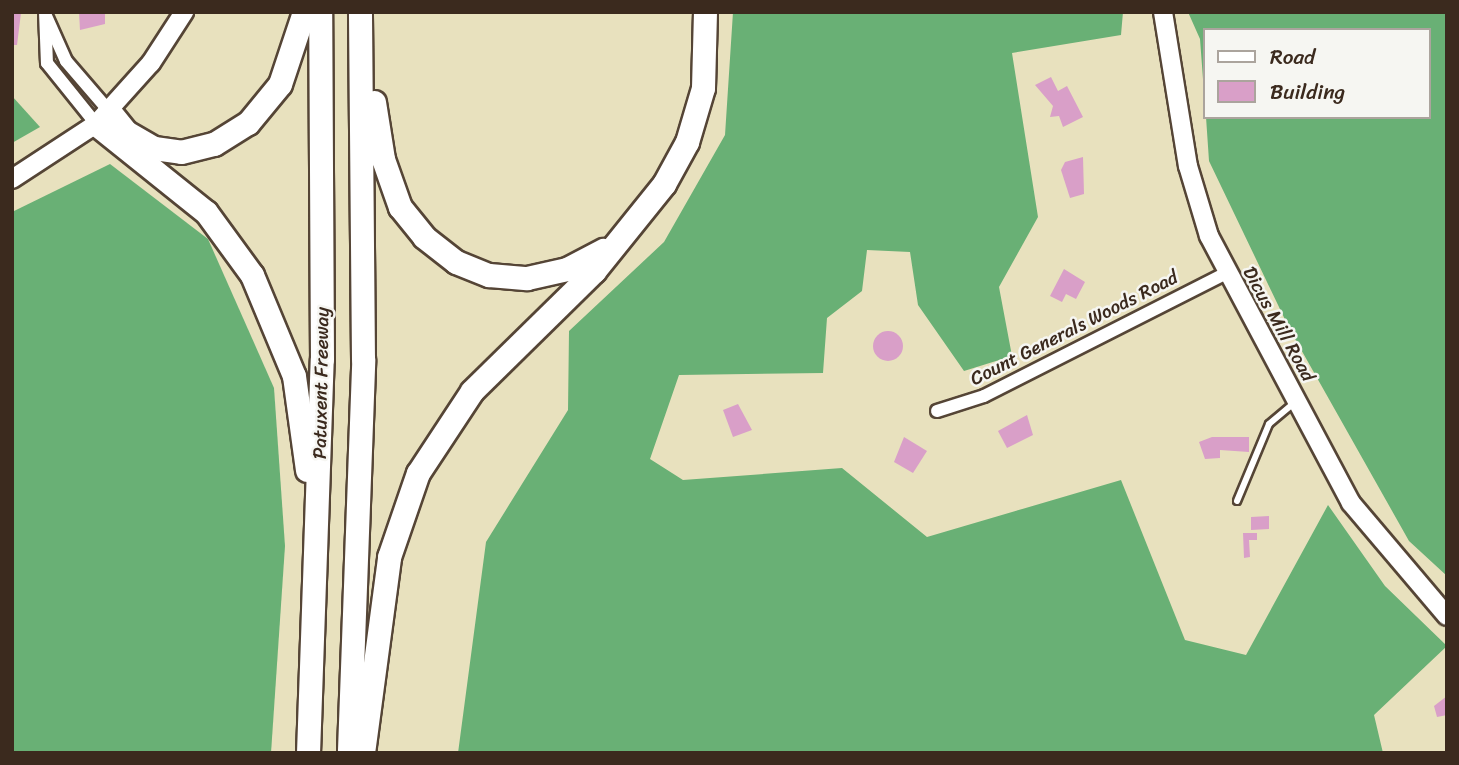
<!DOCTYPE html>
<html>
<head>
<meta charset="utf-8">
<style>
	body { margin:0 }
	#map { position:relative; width:1459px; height:765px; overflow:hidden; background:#e8e1be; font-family:Sriracha,sans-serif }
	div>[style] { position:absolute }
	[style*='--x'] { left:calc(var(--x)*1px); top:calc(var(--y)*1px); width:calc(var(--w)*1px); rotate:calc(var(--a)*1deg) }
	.forest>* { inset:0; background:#69b075 }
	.building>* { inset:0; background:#d99fc8 }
	.round { border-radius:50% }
	.roads { filter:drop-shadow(2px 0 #554536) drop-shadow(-2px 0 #554536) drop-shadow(0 2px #554536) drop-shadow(0 -2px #554536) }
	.lane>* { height:6px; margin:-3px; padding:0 3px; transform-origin:3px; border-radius:3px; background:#fff }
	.street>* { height:12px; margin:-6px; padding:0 6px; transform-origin:6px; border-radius:6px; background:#fff }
	.secondary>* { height:18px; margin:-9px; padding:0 9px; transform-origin:9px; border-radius:9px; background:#fff }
	.highway>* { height:23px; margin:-11.5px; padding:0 11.5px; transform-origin:11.5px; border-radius:11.5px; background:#fff }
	span { translate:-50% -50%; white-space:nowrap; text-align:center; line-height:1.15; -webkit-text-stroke:5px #f6f6f2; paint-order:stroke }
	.street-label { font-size:19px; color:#3b2a1e }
	.frame { position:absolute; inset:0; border:14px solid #3b2a1e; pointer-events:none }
	.legend { position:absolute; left:1203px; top:28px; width:228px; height:91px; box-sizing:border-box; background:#f6f6f2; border:2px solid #aba49d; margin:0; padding:9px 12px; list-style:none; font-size:21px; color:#3b2a1e }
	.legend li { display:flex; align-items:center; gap:14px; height:35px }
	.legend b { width:35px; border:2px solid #aba49d }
</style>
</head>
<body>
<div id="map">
	<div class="forest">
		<i style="clip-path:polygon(733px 12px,1123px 12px,1121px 35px,1012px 53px,1038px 217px,999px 287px,1012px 356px,964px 371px,918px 305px,910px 252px,867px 250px,862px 291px,827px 318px,823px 373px,679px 375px,650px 459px,683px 480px,842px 468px,927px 537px,1121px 480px,1185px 640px,1246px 655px,1328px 505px,1385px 586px,1447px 646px,1374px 715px,1383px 753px,458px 753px,486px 542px,568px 410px,569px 331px,664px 242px,725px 135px)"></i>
		<i style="clip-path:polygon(1188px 12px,1447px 12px,1447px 576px,1409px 541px,1290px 330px,1209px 161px,1206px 117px,1429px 117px,1429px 30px,1205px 30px,1205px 106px,1200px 39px)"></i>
		<i style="clip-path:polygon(12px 96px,40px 127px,12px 143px)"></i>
		<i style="clip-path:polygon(110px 164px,208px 239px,274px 388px,285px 546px,271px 753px,12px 753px,12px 212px)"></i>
	</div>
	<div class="building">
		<i style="clip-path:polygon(79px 12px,105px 12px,105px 24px,80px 30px)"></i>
		<i style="clip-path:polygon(12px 13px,21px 13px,17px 45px,12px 45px)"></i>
		<i style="clip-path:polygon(1051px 77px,1058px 91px,1067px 86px,1083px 117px,1063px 127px,1059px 116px,1050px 117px,1053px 106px,1035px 85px)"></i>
		<i style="clip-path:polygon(1083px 157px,1084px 194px,1070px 198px,1061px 170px,1065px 162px)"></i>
		<i style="clip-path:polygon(1064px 269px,1085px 282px,1076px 299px,1066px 294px,1062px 302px,1050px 296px)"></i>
		<i class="round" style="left:873px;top:331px;width:30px;height:30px"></i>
		<i style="clip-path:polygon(738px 404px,752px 430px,733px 437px,723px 410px)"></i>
		<i style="clip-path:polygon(1027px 415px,1033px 435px,1007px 448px,998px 431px)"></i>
		<i style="clip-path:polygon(904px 437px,927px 451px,913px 473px,894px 462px)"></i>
		<i style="clip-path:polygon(1212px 437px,1249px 437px,1249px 452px,1220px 450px,1220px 458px,1205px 459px,1199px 442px)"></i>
		<i style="clip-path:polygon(1269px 516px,1269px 529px,1251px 530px,1251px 517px)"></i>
		<i style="clip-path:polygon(1243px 533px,1257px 533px,1257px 540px,1249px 540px,1250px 557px,1244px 558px)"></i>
		<i style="clip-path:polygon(1447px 696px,1447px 715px,1437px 717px,1434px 706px)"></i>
	</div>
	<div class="roads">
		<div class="lane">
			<i style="--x:1237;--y:501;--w:83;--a:-67.4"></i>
			<i style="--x:1269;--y:424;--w:33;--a:-40"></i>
		</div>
		<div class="street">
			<i style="--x:45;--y:12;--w:51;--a:87.8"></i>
			<i style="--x:47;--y:63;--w:78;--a:51.2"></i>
			<i style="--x:46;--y:16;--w:49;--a:66"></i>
			<i style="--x:66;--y:61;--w:66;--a:49.3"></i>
			<i style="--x:937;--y:411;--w:49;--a:-17.7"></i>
			<i style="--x:984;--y:396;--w:271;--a:-26.9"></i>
		</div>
		<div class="secondary">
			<i style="--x:1163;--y:12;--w:156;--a:80.8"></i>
			<i style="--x:1188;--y:166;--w:73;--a:73.3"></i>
			<i style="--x:1209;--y:236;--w:302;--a:62"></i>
			<i style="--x:1351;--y:503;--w:148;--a:49.7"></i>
			<i style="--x:12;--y:179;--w:100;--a:-33.2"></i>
			<i style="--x:96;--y:124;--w:82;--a:-48"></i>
			<i style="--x:151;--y:63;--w:61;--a:-57.1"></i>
		</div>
		<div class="highway">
			<i style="--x:374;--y:102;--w:58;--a:81"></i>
			<i style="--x:383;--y:159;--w:51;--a:70.5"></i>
			<i style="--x:400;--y:207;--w:38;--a:51"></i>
			<i style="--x:424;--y:237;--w:41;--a:38"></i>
			<i style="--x:456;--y:262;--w:35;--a:22"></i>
			<i style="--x:489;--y:275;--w:38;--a:5"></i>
			<i style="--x:527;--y:278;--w:41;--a:-12.7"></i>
			<i style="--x:567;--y:269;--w:41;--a:-27.8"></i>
			<i style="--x:109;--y:111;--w:27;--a:51"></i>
			<i style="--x:126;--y:132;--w:32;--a:30"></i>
			<i style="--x:154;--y:148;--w:27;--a:8"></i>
			<i style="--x:181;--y:152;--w:34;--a:-14"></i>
			<i style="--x:214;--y:144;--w:40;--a:-32"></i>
			<i style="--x:248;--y:123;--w:50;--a:-50.6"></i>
			<i style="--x:280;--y:84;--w:76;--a:-71.6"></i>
			<i style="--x:96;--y:124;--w:141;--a:38.7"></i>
			<i style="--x:206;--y:212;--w:78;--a:53.9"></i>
			<i style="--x:252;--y:275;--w:109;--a:67.4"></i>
			<i style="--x:294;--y:376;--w:95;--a:82.1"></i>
			<i style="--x:349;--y:750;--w:391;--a:-87.9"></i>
			<i style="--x:363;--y:359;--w:347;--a:-90.5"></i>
			<i style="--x:308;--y:753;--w:394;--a:-88"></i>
			<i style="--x:322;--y:359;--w:347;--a:-90.3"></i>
			<i style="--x:363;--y:753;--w:198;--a:-82.4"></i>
			<i style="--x:389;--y:557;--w:89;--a:-71"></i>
			<i style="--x:418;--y:473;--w:98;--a:-56.6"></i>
			<i style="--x:472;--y:391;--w:171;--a:-44.5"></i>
			<i style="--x:594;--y:271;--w:112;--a:-51.2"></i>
			<i style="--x:664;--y:184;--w:48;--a:-61.3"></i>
			<i style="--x:687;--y:142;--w:56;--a:-73.5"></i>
			<i style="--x:703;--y:88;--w:76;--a:-88.5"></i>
		</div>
	</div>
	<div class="street-label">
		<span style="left:1279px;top:324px;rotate:61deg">Dicus Mill Road</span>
		<span style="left:1074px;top:328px;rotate:-27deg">Count Generals Woods Road</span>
		<span style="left:321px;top:383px;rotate:-89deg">Patuxent Freeway</span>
	</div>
	<div class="frame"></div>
	<ul class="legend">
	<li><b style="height:9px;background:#fff"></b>Road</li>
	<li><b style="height:19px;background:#d99fc8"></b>Building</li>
	</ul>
</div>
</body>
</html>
